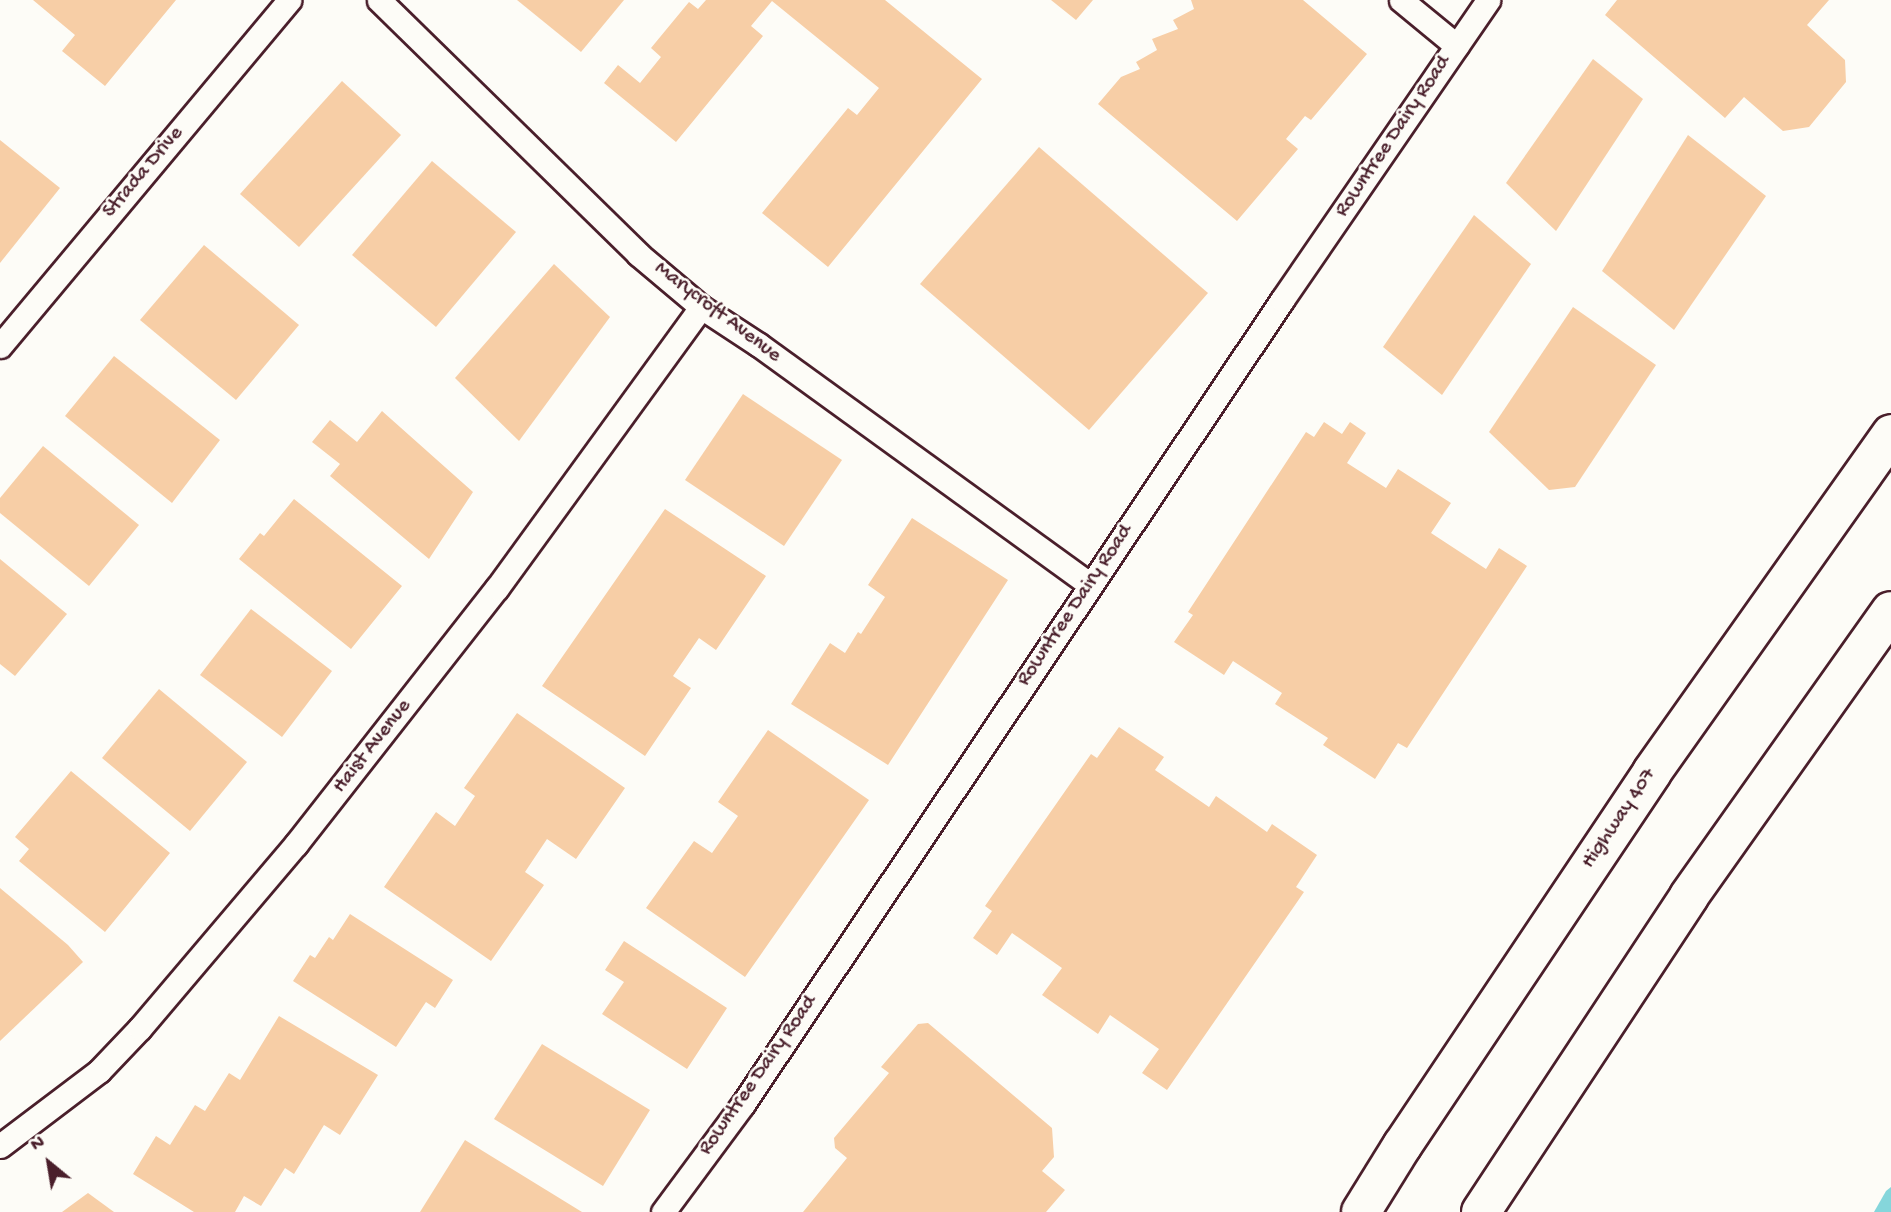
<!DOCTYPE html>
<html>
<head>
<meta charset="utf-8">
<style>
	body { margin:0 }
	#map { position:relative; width:1891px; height:1212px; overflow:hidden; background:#fdfcf7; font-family:"Gochi Hand",sans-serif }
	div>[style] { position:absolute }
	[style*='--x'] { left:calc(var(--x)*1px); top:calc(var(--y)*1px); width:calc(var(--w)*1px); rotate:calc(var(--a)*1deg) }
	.water>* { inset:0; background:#85d6db }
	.building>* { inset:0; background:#f7cea6 }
	.roads { filter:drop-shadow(2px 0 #4a1f2b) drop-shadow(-2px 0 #4a1f2b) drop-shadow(0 2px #4a1f2b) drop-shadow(0 -2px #4a1f2b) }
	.minor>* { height:23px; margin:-11.5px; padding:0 11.5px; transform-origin:11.5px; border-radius:11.5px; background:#fdfcf7 }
	.motorway>* { height:38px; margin:-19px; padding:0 19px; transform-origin:19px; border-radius:19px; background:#fdfcf7 }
	span { translate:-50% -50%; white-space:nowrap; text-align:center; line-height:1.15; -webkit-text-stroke:5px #fdfcf7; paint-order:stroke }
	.street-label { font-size:21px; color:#4a1f2b }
	.north { position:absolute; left:14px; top:1128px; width:70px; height:70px; -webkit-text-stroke:5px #fdfcf7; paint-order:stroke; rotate:330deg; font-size:19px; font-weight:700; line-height:28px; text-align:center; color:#4a1f2b }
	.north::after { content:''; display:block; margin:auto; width:24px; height:32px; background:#4a1f2b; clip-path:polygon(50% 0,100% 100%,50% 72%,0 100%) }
</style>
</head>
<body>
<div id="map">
	<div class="water">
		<i style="clip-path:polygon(1891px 1187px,1891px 1212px,1874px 1212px,1886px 1191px)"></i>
	</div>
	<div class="building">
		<i style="clip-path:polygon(33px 0,176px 0,105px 86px,62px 51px,75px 35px)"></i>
		<i style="clip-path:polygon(517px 0,624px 0,581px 52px)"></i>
		<i style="clip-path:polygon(706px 0,885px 0,982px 79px,828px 267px,762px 213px,848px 108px,857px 115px,879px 88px,772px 1px,751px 26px,763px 36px,676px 142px,604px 83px,618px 65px,640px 83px,661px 57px,651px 48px,689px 2px,698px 9px)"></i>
		<i style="clip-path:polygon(1051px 0,1093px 0,1076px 20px)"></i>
		<i style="clip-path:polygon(1191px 0,1303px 0,1367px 54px,1311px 120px,1305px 116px,1286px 139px,1298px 149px,1237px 221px,1098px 104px,1121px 77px,1140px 69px,1136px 62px,1157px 50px,1152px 39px,1178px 29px,1173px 20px,1194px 9px)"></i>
		<i style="clip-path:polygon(1617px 0,1829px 0,1807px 25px,1845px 60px,1846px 82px,1809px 127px,1783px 131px,1744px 97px,1725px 118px,1605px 15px)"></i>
		<i style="clip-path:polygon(1593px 59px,1643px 99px,1556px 231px,1506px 183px)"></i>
		<i style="clip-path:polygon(342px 81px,401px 135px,299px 247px,240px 194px)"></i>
		<i style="clip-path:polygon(1688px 135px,1766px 196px,1674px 330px,1602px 271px)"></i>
		<i style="clip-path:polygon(0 140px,60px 188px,0 263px)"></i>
		<i style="clip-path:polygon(1039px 147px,1208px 293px,1089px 430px,920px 284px)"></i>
		<i style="clip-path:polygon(432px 161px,516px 232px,436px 327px,352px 255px)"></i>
		<i style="clip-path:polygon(1474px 215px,1531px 264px,1442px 395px,1383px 347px)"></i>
		<i style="clip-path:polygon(204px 245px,299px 325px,236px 400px,140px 320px)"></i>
		<i style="clip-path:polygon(554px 264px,610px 317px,519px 441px,455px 378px)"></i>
		<i style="clip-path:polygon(1573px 307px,1656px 365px,1575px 487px,1549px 490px,1489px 432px)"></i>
		<i style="clip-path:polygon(114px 356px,220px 440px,172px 503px,65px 416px)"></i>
		<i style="clip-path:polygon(743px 394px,842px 460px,784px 546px,685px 480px)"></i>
		<i style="clip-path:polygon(382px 411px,473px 492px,429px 559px,330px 476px,340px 464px,312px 442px,330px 420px,357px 442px)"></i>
		<i style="clip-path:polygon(1324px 422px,1342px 434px,1350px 422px,1366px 433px,1347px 463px,1386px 488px,1398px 469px,1451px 503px,1431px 533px,1486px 569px,1499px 548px,1527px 566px,1407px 748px,1398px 743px,1375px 779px,1323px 745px,1328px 738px,1275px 704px,1282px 693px,1233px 661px,1224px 675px,1174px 642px,1193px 615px,1188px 612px,1306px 432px,1314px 437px)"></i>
		<i style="clip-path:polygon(43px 446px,139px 525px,89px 586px,0 513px,0 498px)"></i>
		<i style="clip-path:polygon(294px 499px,402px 586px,351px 649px,239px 559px,260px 533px,264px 536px)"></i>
		<i style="clip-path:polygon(665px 509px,766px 576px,716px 650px,699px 638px,673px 676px,691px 688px,645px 756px,542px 686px)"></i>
		<i style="clip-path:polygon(912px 518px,1008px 580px,888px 765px,791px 704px,830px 643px,845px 653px,858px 632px,861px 634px,885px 597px,868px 585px)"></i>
		<i style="clip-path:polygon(0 559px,67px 614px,15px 676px,0 664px)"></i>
		<i style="clip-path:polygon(251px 609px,332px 671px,282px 737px,200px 675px)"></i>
		<i style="clip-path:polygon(159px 689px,247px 762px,190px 831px,102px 758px)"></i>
		<i style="clip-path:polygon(517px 713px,625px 788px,576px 859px,547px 839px,525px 872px,544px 885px,491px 961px,384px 887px,436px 812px,455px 826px,475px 796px,464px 788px)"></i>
		<i style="clip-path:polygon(1119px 727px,1164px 757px,1155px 770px,1209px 807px,1216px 796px,1267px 832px,1272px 824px,1317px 855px,1296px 887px,1304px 892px,1167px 1090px,1142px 1073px,1159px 1049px,1110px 1015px,1098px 1034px,1042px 995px,1062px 968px,1012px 933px,997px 955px,973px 938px,992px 911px,985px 906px,1091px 754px,1097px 758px)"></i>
		<i style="clip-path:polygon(768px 730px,869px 800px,745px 977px,646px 908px,694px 841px,712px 853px,738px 816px,718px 802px)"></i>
		<i style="clip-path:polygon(71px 771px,170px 853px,105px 932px,19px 861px,29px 849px,15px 837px)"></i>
		<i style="clip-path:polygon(0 888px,68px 945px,83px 962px,0 1041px)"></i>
		<i style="clip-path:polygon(350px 914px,453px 980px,435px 1008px,426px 1002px,396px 1047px,293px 981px,310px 955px,315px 958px,329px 937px,333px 940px)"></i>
		<i style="clip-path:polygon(624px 941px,727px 1008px,687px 1069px,602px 1014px,624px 982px,605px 970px)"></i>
		<i style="clip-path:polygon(279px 1016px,378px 1075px,340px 1135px,324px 1125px,294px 1174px,285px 1168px,261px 1206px,244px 1196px,235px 1212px,194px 1212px,133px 1174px,156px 1136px,170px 1145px,195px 1105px,205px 1111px,229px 1073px,240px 1080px)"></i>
		<i style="clip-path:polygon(928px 1023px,1052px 1128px,1054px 1157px,1042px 1171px,1065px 1190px,1046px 1212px,803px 1212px,847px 1158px,835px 1148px,834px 1138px,889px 1073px,881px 1067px,918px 1024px)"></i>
		<i style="clip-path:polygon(542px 1044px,650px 1110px,603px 1186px,494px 1119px)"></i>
		<i style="clip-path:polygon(465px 1140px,582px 1212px,420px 1212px)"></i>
		<i style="clip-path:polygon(88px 1193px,114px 1212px,62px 1212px)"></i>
	</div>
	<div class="roads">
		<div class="minor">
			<i style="--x:379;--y:0;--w:363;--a:44.4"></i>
			<i style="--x:638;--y:254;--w:82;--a:40.1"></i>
			<i style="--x:701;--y:307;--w:69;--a:33.2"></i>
			<i style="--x:759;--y:345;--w:409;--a:35.9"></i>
			<i style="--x:1401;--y:0;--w:72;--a:39.4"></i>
			<i style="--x:0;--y:346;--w:451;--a:-50.1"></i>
			<i style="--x:0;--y:1146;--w:124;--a:-37.1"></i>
			<i style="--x:99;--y:1071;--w:59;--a:-46.4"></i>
			<i style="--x:140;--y:1028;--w:241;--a:-49.7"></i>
			<i style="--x:296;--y:844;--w:325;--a:-51.9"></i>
			<i style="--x:497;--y:588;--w:347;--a:-54"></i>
			<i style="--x:663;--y:1212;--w:134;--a:-53.5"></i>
			<i style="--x:743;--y:1104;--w:968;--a:-56.16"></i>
			<i style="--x:1282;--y:300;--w:364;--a:-55.5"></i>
		</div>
		<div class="motorway">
			<i style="--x:1361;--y:1212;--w:78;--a:-58.2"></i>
			<i style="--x:1402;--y:1146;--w:450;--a:-56.2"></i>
			<i style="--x:1652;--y:772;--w:414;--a:-54.7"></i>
			<i style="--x:1481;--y:1212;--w:378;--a:-56.6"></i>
			<i style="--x:1689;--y:896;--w:349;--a:-54.7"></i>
		</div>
	</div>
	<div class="street-label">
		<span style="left:1394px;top:137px;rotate:-56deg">Rowntree Dairy Road</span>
		<span style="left:144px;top:173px;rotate:-50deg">Strada Drive</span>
		<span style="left:717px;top:313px;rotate:37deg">Marycroft Avenue</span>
		<span style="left:1076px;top:606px;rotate:-56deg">Rowntree Dairy Road</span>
		<span style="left:373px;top:747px;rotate:-52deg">Haist Avenue</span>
		<span style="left:1620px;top:819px;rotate:-56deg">Highway 407</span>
		<span style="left:759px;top:1076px;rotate:-55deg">Rowntree Dairy Road</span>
	</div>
	<div class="north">N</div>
</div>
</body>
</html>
